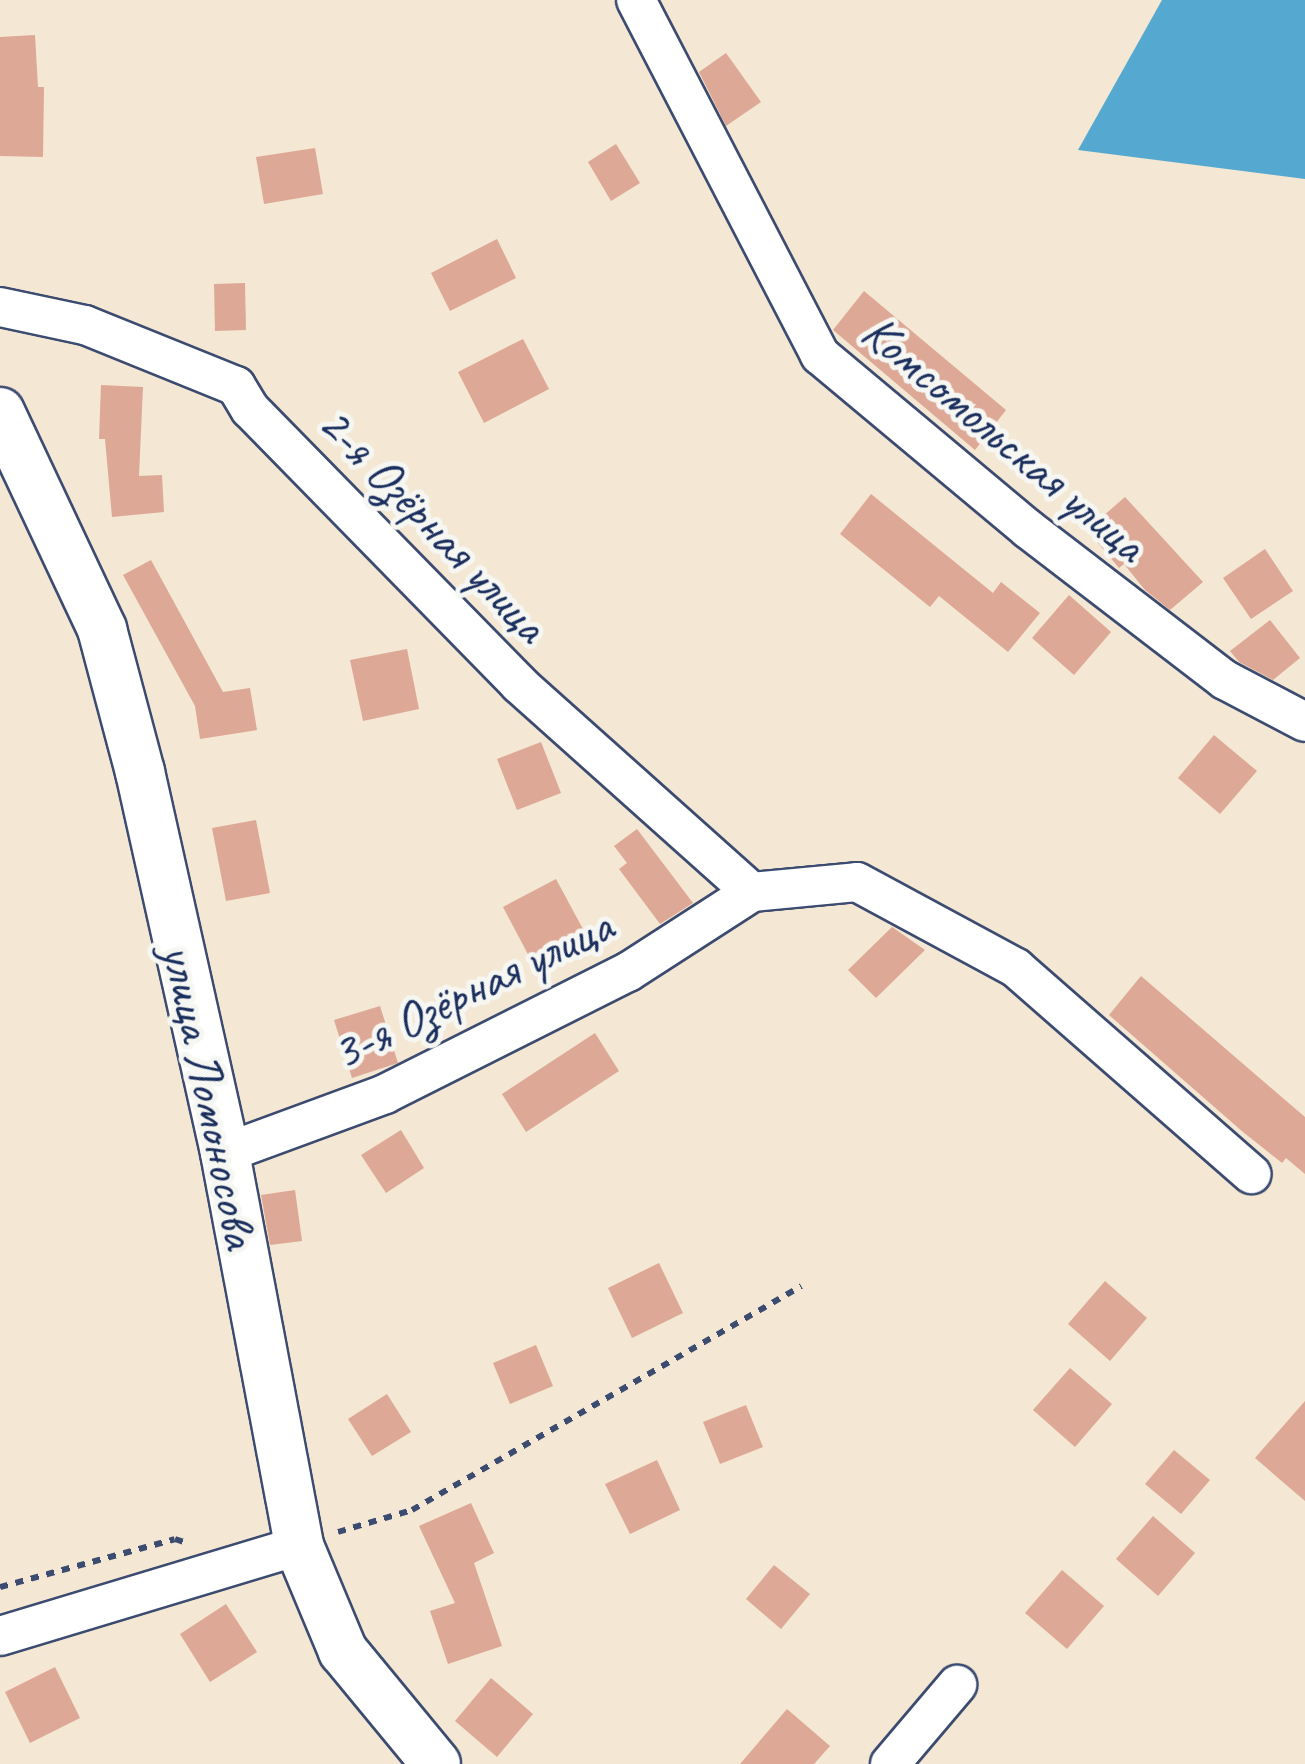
<!DOCTYPE html>
<html>
<head>
<meta charset="utf-8">
<style>
	body { margin:0 }
	#map { position:relative; width:1305px; height:1764px; overflow:hidden; background:#f4e7d3; font-family:Caveat,sans-serif }
	div>[style] { position:absolute }
	[style*='--x'] { left:calc(var(--x)*1px); top:calc(var(--y)*1px); width:calc(var(--w)*1px); rotate:calc(var(--a)*1deg) }
	.water>* { inset:0; background:#55a9d1 }
	.building>* { inset:0; background:#dda896 }
	.path>* { height:6px; margin-top:-3px; transform-origin:0; background:repeating-linear-gradient(90deg,#3c4b70 0 8px,transparent 0 16px) }
	.roads { filter:drop-shadow(2px 0 #3c4b70) drop-shadow(-2px 0 #3c4b70) drop-shadow(0 2px #3c4b70) drop-shadow(0 -2px #3c4b70) }
	.minor>* { height:38px; margin:-19px; padding:0 19px; transform-origin:19px; border-radius:19px; background:#fff }
	.tertiary>* { height:48px; margin:-24px; padding:0 24px; transform-origin:24px; border-radius:24px; background:#fff }
	span { translate:-50% -50%; white-space:nowrap; text-align:center; line-height:1.15; -webkit-text-stroke:10px #f6f6f2; paint-order:stroke }
	.street-label { font-size:50px; color:#1b2f5e }
</style>
</head>
<body>
<div id="map">
	<div class="water">
		<i style="clip-path:polygon(1162px 0,1305px 0,1305px 179px,1078px 150px)"></i>
	</div>
	<div class="building">
		<i style="clip-path:polygon(35px 35px,38px 87px,44px 87px,43px 157px,0 156px,0 37px)"></i>
		<i style="clip-path:polygon(726px 53px,761px 102px,726px 126px,699px 72px)"></i>
		<i style="clip-path:polygon(616px 144px,640px 183px,611px 201px,588px 162px)"></i>
		<i style="clip-path:polygon(315px 148px,323px 194px,264px 204px,256px 157px)"></i>
		<i style="clip-path:polygon(497px 239px,516px 278px,450px 311px,431px 273px)"></i>
		<i style="clip-path:polygon(245px 283px,246px 330px,215px 331px,214px 284px)"></i>
		<i style="clip-path:polygon(864px 291px,1006px 410px,975px 450px,833px 330px)"></i>
		<i style="clip-path:polygon(523px 339px,549px 389px,484px 423px,458px 372px)"></i>
		<i style="clip-path:polygon(101px 385px,143px 387px,139px 476px,162px 475px,164px 512px,112px 517px,105px 439px,99px 439px)"></i>
		<i style="clip-path:polygon(871px 494px,993px 593px,1001px 582px,1040px 613px,1008px 652px,939px 596px,930px 607px,840px 534px)"></i>
		<i style="clip-path:polygon(1125px 497px,1203px 582px,1170px 610px,1145px 590px,1124px 564px,1119px 568px,1087px 530px)"></i>
		<i style="clip-path:polygon(1265px 549px,1293px 591px,1251px 619px,1223px 578px)"></i>
		<i style="clip-path:polygon(151px 560px,223px 692px,250px 688px,257px 730px,200px 739px,195px 706px,123px 575px)"></i>
		<i style="clip-path:polygon(1069px 595px,1111px 632px,1074px 675px,1032px 638px)"></i>
		<i style="clip-path:polygon(1270px 620px,1300px 658px,1273px 680px,1239px 662px,1230px 651px)"></i>
		<i style="clip-path:polygon(407px 649px,419px 709px,363px 721px,350px 660px)"></i>
		<i style="clip-path:polygon(1214px 735px,1257px 771px,1220px 814px,1178px 778px)"></i>
		<i style="clip-path:polygon(541px 742px,561px 793px,517px 810px,497px 759px)"></i>
		<i style="clip-path:polygon(256px 820px,270px 893px,226px 901px,212px 828px)"></i>
		<i style="clip-path:polygon(637px 829px,693px 903px,660px 924px,619px 869px,627px 863px,614px 846px)"></i>
		<i style="clip-path:polygon(556px 879px,584px 931px,531px 960px,503px 907px)"></i>
		<i style="clip-path:polygon(892px 927px,925px 950px,876px 998px,848px 970px)"></i>
		<i style="clip-path:polygon(1141px 976px,1305px 1117px,1305px 1174px,1286px 1158px,1282px 1163px,1243px 1132px,1109px 1015px)"></i>
		<i style="clip-path:polygon(380px 1006px,398px 1063px,352px 1078px,334px 1020px)"></i>
		<i style="clip-path:polygon(595px 1033px,619px 1071px,526px 1132px,502px 1094px)"></i>
		<i style="clip-path:polygon(401px 1130px,424px 1168px,386px 1193px,361px 1155px)"></i>
		<i style="clip-path:polygon(295px 1190px,302px 1241px,270px 1245px,261px 1195px)"></i>
		<i style="clip-path:polygon(659px 1263px,683px 1313px,632px 1338px,608px 1288px)"></i>
		<i style="clip-path:polygon(1105px 1281px,1147px 1318px,1110px 1361px,1068px 1324px)"></i>
		<i style="clip-path:polygon(536px 1345px,553px 1386px,510px 1404px,493px 1363px)"></i>
		<i style="clip-path:polygon(1070px 1368px,1112px 1404px,1075px 1447px,1033px 1410px)"></i>
		<i style="clip-path:polygon(387px 1394px,411px 1432px,372px 1456px,348px 1419px)"></i>
		<i style="clip-path:polygon(1305px 1401px,1305px 1501px,1255px 1458px)"></i>
		<i style="clip-path:polygon(746px 1405px,763px 1447px,720px 1464px,703px 1422px)"></i>
		<i style="clip-path:polygon(1174px 1450px,1210px 1480px,1181px 1514px,1145px 1484px)"></i>
		<i style="clip-path:polygon(657px 1460px,680px 1510px,630px 1534px,605px 1484px)"></i>
		<i style="clip-path:polygon(471px 1503px,494px 1553px,474px 1563px,502px 1646px,448px 1664px,430px 1611px,455px 1603px,419px 1526px)"></i>
		<i style="clip-path:polygon(1153px 1516px,1195px 1553px,1158px 1596px,1116px 1559px)"></i>
		<i style="clip-path:polygon(774px 1565px,810px 1594px,781px 1629px,746px 1599px)"></i>
		<i style="clip-path:polygon(1062px 1570px,1104px 1606px,1067px 1649px,1025px 1613px)"></i>
		<i style="clip-path:polygon(226px 1604px,257px 1652px,210px 1682px,180px 1634px)"></i>
		<i style="clip-path:polygon(55px 1667px,80px 1718px,30px 1743px,5px 1692px)"></i>
		<i style="clip-path:polygon(491px 1678px,533px 1714px,497px 1757px,455px 1721px)"></i>
		<i style="clip-path:polygon(787px 1709px,830px 1746px,814px 1764px,740px 1764px)"></i>
	</div>
	<div class="path">
		<i style="--x:338;--y:1532;--w:77;--a:-16.6"></i>
		<i style="--x:412;--y:1510;--w:449;--a:-29.9"></i>
		<i style="--x:0;--y:1587;--w:181;--a:-15.3"></i>
		<i style="--x:175;--y:1539;--w:9;--a:18"></i>
	</div>
	<div class="roads">
		<div class="minor">
			<i style="--x:636;--y:0;--w:400;--a:62.6"></i>
			<i style="--x:820;--y:355;--w:271;--a:39.9"></i>
			<i style="--x:1028;--y:529;--w:248;--a:37.5"></i>
			<i style="--x:1225;--y:680;--w:90;--a:27.7"></i>
			<i style="--x:0;--y:307;--w:87;--a:12"></i>
			<i style="--x:85;--y:325;--w:163;--a:22"></i>
			<i style="--x:236;--y:386;--w:27;--a:59"></i>
			<i style="--x:250;--y:409;--w:385;--a:45.6"></i>
			<i style="--x:519;--y:684;--w:312;--a:41.8"></i>
			<i style="--x:225;--y:1153;--w:171;--a:-20.2"></i>
			<i style="--x:385;--y:1094;--w:272;--a:-26.7"></i>
			<i style="--x:628;--y:972;--w:148;--a:-32.8"></i>
			<i style="--x:752;--y:892;--w:105;--a:-5.4"></i>
			<i style="--x:857;--y:882;--w:181;--a:28.4"></i>
			<i style="--x:1016;--y:968;--w:313;--a:41.2"></i>
			<i style="--x:0;--y:1636;--w:312;--a:-16.8"></i>
			<i style="--x:890;--y:1764;--w:104;--a:-49.7"></i>
		</div>
		<div class="tertiary">
			<i style="--x:0;--y:412;--w:240;--a:64.8"></i>
			<i style="--x:102;--y:629;--w:148;--a:75.1"></i>
			<i style="--x:140;--y:772;--w:390;--a:77.4"></i>
			<i style="--x:225;--y:1153;--w:400;--a:79.3"></i>
			<i style="--x:299;--y:1546;--w:114;--a:67.3"></i>
			<i style="--x:343;--y:1651;--w:146;--a:50.5"></i>
		</div>
	</div>
	<div class="street-label">
		<span style="left:1004px;top:438px;rotate:40deg">Комсомольская улица</span>
		<span style="left:433px;top:524px;rotate:46deg">2-я Озёрная улица</span>
		<span style="left:472px;top:989px;rotate:-26deg">3-я Озёрная улица</span>
		<span style="left:210px;top:1096px;rotate:78deg">улица Ломоносова</span>
	</div>
</div>
</body>
</html>
